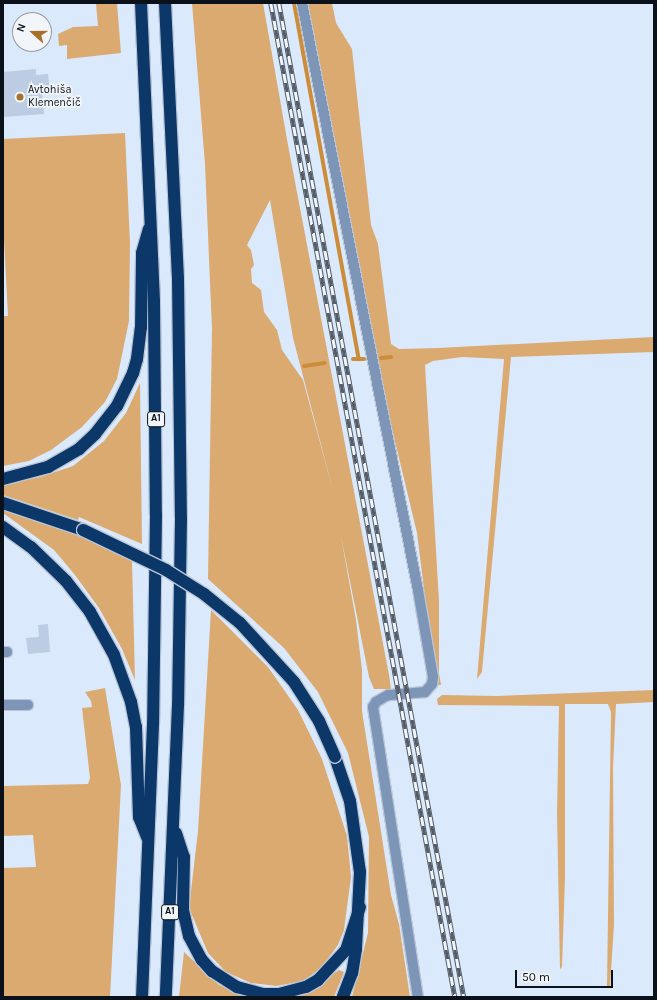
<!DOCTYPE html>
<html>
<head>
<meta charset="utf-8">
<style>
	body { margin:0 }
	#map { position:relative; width:657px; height:1000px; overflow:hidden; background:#dbe9fc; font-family:Karla,sans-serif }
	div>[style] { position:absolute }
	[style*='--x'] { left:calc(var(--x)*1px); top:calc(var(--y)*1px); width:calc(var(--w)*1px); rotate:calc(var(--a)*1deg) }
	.green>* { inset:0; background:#daaa71 }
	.stream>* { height:4px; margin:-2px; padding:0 2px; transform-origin:2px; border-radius:2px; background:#cc8d3a }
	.building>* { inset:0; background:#bbcce3 }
	.roads { filter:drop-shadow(1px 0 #bac6d8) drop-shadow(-1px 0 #bac6d8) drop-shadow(0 1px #bac6d8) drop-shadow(0 -1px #bac6d8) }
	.minor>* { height:10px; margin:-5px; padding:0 5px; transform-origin:5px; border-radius:5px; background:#7d95b6 }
	.highway>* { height:12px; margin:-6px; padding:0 6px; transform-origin:6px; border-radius:6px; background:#0c3769 }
	.rail>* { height:4.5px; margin-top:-2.25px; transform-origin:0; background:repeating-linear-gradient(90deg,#f2f5fa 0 9px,#545c67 0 18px); box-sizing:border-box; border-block:1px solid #545c67 }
	.bridges { filter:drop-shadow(1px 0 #bac6d8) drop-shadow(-1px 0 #bac6d8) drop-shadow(0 1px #bac6d8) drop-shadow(0 -1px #bac6d8) }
	.highway-bridge>* { height:12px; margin:-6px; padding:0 6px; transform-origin:6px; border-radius:6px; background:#0c3769 }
	.dots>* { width:11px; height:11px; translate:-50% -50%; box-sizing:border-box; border:2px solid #f2f5fa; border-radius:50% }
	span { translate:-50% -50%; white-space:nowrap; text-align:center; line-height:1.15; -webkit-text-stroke:3.5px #f2f5fa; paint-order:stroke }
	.shield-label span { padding:1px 3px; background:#f2f5fa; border:1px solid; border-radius:3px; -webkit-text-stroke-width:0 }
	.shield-label { font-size:10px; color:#0b1118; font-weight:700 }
	.poi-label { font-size:11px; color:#0b1118 }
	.left { translate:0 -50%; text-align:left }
	.frame { position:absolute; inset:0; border:4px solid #0b1118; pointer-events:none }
	.north { position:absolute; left:12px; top:12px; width:40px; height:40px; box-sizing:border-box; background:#f2f5fa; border:1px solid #969aa0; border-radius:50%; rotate:291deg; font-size:11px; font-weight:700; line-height:16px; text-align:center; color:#0b1118 }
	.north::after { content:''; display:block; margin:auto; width:14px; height:18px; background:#a6712b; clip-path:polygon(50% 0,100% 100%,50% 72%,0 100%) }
	.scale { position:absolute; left:515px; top:970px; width:98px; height:18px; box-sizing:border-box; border:2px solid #0b1118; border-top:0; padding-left:5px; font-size:12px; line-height:14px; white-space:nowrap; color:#0b1118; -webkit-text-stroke:3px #f2f5fa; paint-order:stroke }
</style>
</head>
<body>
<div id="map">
	<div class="green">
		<i style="clip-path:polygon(96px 3px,117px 3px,121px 53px,67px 59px,67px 45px,59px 46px,58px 34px,73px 27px,98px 26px)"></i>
		<i style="clip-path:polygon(evenodd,192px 3px,263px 3px,288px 145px,389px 675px,391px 689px,374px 689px,369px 677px,340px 531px,356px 620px,362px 670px,362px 711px,391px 895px,399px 924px,410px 997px,352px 997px,368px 933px,369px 837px,348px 753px,318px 692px,284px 648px,208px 579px,212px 329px,205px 164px,192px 3px,270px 200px,293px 338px,334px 494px,303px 380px,282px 350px,277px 330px,264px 312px,261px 290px,252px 283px,251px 269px,254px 265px,251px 250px,247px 245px,270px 200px)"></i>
		<i style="clip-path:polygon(306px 3px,332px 3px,336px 23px,352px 49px,371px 225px,378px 244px,391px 344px,399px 349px,438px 348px,654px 337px,654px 352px,511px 357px,482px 672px,477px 679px,504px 359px,462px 357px,433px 361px,425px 365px,439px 601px,439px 673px,441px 685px,436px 685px,417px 533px,376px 362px)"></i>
		<i style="clip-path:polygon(125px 133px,130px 243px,129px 321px,117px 379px,105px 402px,82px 427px,51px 450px,29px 461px,3px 466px,3px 316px,8px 316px,3px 220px,3px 139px)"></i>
		<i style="clip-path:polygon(140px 383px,142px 544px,79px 517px,78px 520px,3px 495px,3px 485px,40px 477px,73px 466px,104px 441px,126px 413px)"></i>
		<i style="clip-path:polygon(3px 509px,81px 536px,132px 560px,135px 680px,122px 649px,99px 608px,75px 575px,54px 550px,3px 513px)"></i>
		<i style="clip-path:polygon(211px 610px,268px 667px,298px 710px,322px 759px,347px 836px,351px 877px,344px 930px,338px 945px,321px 968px,303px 981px,276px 986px,251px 983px,226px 972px,208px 953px,189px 908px,198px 831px)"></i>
		<i style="clip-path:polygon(105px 688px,121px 785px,110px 997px,3px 997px,3px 868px,36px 867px,33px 835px,3px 836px,3px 786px,88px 784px,90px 778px,82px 708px,92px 707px,91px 701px,85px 692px)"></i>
		<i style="clip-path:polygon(654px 690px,654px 702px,616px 704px,613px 767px,614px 925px,610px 986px,607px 986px,611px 712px,608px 704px,565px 704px,565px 878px,562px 967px,560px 969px,557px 813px,559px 706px,438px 705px,437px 699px,442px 695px,497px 696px)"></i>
		<i style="clip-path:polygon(184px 952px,219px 985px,251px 997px,179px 997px)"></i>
		<i style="clip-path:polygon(339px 970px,344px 972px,334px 997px,287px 997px,308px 991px)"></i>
	</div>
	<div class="stream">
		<i style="--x:294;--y:3;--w:362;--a:79.7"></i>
		<i style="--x:381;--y:358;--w:10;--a:-6"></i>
		<i style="--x:353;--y:359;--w:11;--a:0"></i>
		<i style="--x:304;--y:366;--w:21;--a:-8"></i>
	</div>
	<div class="building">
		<i style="clip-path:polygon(36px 69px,36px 75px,48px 74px,50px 91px,42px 92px,44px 114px,3px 117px,3px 72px)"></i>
		<i style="clip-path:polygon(48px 624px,50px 652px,28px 654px,26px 638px,39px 637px,38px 625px)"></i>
	</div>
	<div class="roads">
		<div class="minor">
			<i style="--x:302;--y:3;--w:598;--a:78.82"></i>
			<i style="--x:418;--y:590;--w:88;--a:80.2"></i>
			<i style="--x:433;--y:677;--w:7;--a:98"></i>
			<i style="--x:432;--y:684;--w:11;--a:131"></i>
			<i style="--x:425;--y:692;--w:37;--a:175"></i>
			<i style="--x:388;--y:695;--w:14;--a:150"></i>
			<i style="--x:376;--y:702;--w:6;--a:121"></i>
			<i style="--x:373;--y:707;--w:293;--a:81.2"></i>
			<i style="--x:3;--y:652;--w:4;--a:0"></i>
			<i style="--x:3;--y:705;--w:25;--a:0"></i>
		</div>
		<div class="highway">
			<i style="--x:141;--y:3;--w:299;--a:87.5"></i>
			<i style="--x:154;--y:302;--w:213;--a:89.5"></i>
			<i style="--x:156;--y:515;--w:209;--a:90.8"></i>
			<i style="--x:153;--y:724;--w:273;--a:92.3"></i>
			<i style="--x:165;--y:3;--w:276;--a:87.3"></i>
			<i style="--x:178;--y:279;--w:239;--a:89.3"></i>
			<i style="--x:181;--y:518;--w:187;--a:90.9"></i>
			<i style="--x:178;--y:705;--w:292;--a:92.4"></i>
			<i style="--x:3;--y:479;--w:47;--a:-14.9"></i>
			<i style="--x:48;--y:467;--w:36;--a:-30"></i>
			<i style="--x:79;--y:449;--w:22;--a:-43"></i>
			<i style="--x:95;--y:434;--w:36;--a:-52"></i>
			<i style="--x:117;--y:406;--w:37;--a:-64"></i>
			<i style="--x:133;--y:373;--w:15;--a:-74"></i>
			<i style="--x:137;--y:359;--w:31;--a:-83"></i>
			<i style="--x:141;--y:328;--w:75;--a:-89.2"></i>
			<i style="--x:142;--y:253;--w:25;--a:-74"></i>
			<i style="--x:3;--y:503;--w:84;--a:18.6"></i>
			<i style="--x:3;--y:527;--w:34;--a:36"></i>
			<i style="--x:31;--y:547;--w:49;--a:44.2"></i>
			<i style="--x:66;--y:581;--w:39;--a:52"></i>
			<i style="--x:90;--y:612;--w:49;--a:60.8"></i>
			<i style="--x:114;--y:655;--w:50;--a:70.1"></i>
			<i style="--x:131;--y:702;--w:25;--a:79"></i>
			<i style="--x:136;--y:727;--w:90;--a:88.1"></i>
			<i style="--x:139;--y:817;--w:22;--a:68"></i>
			<i style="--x:335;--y:757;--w:46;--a:71.2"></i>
			<i style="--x:350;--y:801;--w:72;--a:82"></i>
			<i style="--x:360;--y:872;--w:77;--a:93"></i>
			<i style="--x:356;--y:949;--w:24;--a:99"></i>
			<i style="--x:352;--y:973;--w:26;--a:111"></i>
			<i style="--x:176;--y:833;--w:25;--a:72"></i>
			<i style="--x:184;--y:857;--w:53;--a:91.1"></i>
			<i style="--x:183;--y:910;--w:27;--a:77"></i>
			<i style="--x:189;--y:936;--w:27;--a:62"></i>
			<i style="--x:202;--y:960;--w:15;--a:48"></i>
			<i style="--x:212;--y:971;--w:30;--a:33"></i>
			<i style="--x:237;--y:987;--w:28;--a:15"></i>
			<i style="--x:264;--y:994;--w:15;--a:0"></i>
			<i style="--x:279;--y:994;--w:28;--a:-15"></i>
			<i style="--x:306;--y:987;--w:14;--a:-30"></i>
			<i style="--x:318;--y:980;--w:41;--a:-47"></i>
			<i style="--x:346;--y:950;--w:45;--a:-72"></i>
		</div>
	</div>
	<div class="rail">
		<i style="--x:271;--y:3;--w:1011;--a:79.51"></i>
		<i style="--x:279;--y:3;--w:1011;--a:79.46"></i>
	</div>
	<div class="bridges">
		<div class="highway-bridge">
			<i style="--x:83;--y:530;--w:92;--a:25.7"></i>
			<i style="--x:166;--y:570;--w:45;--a:32.3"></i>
			<i style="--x:204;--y:594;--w:46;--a:38.9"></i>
			<i style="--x:240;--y:623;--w:80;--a:47.5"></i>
			<i style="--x:294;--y:682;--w:46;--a:57.3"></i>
			<i style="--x:319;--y:721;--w:39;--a:66"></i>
		</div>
	</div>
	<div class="dots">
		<i style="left:20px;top:97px;background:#a6712b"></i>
	</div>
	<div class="shield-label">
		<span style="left:156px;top:419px">A1</span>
		<span style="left:170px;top:912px">A1</span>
	</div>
	<div class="poi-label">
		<span class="left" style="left:28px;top:97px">Avtohiša<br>Klemenčič</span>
	</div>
	<div class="frame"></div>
	<div class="north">N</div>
	<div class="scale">50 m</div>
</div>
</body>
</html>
